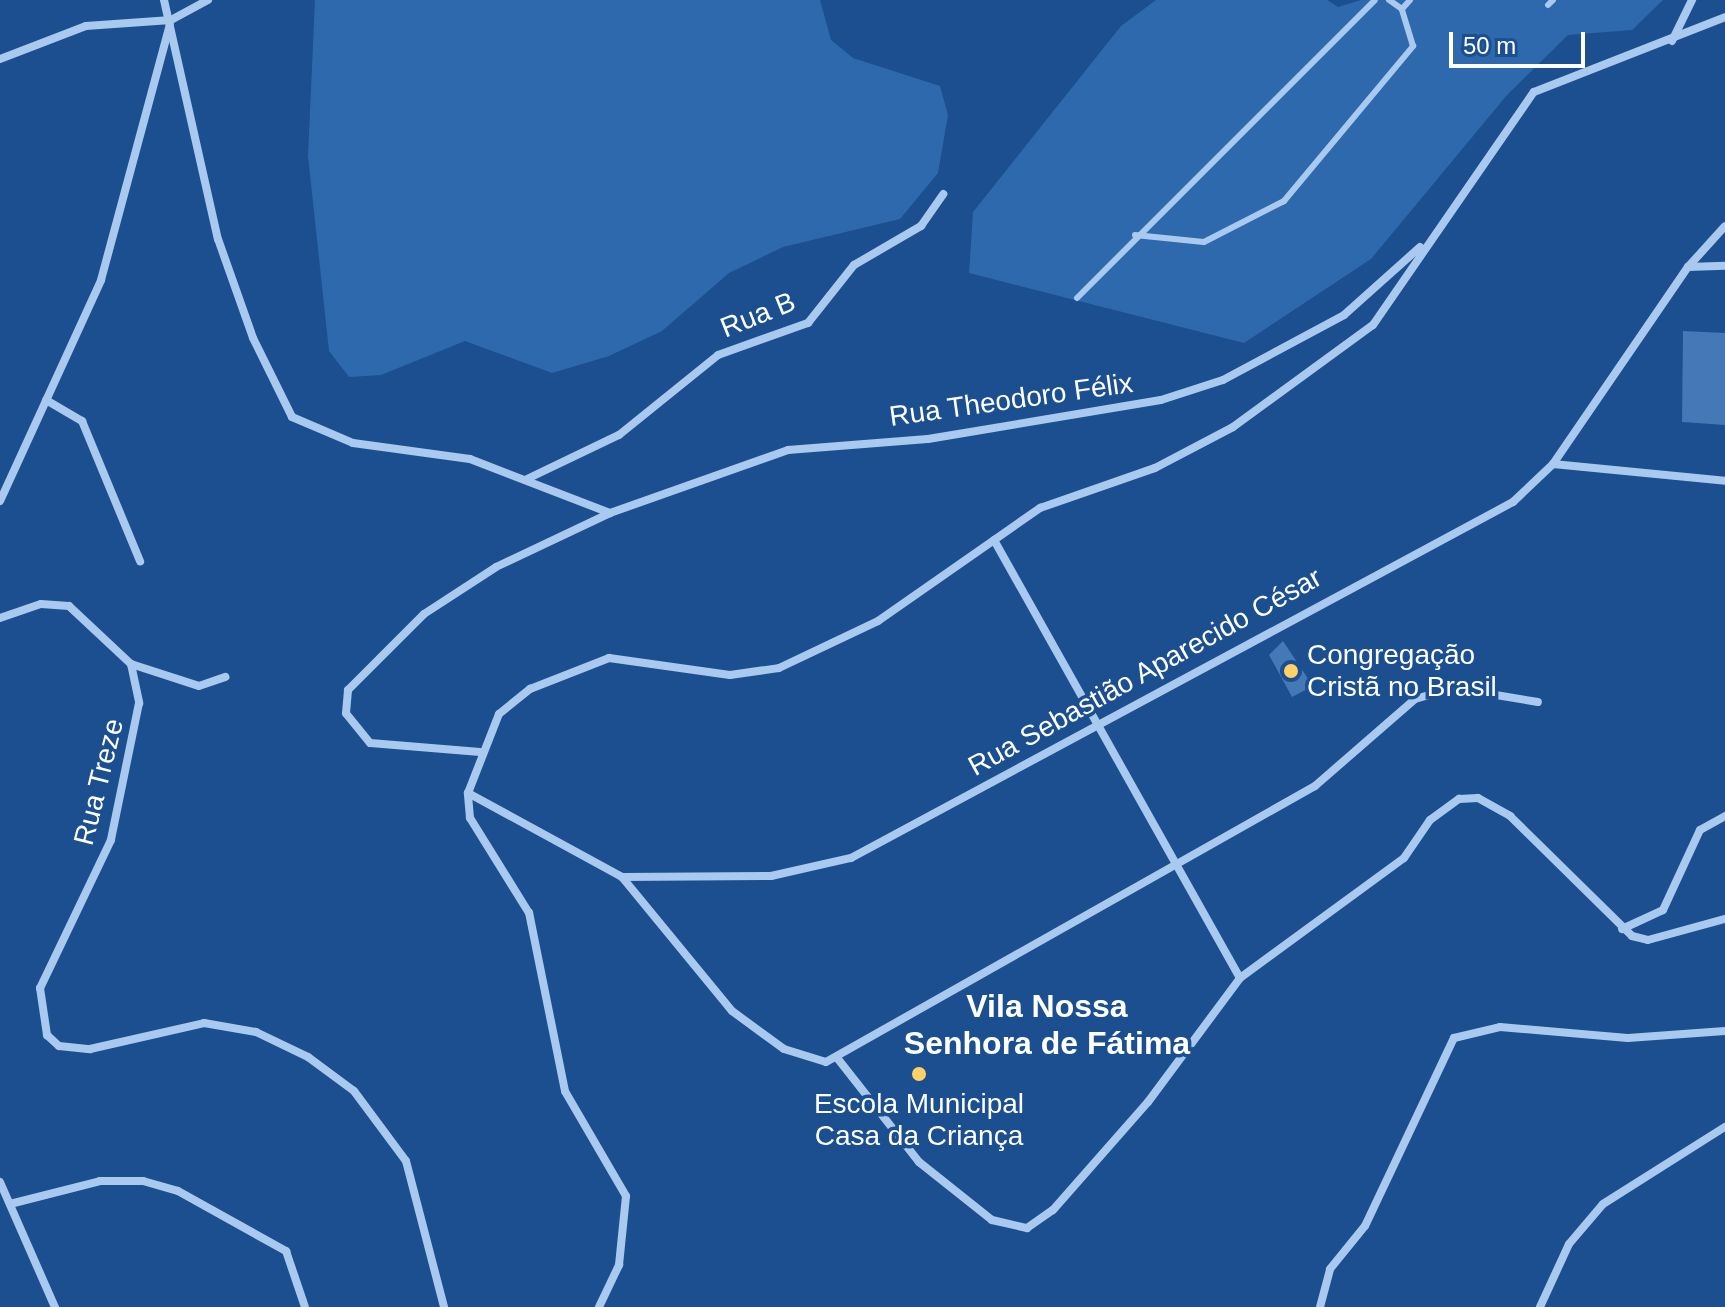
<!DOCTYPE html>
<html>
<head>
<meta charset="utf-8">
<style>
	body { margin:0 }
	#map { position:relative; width:1725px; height:1307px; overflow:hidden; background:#1b4f8f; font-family:Helvetica,sans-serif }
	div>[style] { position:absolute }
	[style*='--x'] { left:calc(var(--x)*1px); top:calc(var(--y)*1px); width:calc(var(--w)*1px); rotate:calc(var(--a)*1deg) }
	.green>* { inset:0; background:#2e69ad }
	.building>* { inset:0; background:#4478b7 }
	.service>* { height:6px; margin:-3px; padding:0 3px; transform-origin:3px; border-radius:3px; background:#a9c9ee }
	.minor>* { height:8px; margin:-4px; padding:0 4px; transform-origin:4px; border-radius:4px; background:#a9c9ee }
	.dots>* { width:22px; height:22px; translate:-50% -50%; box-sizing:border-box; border:4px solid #1b4f8f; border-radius:50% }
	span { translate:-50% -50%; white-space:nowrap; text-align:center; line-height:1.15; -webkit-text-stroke:7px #1b4f8f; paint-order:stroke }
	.street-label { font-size:28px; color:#fff }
	.poi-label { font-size:28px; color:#fff }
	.left { translate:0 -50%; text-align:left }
	.quarter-label { font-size:32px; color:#fff; font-weight:700 }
	.scale { position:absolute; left:1449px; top:32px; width:136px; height:36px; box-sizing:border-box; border:4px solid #fff; border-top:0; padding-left:10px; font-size:24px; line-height:28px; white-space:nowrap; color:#fff; -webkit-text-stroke:6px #1b4f8f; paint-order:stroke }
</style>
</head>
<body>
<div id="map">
	<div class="green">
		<i style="clip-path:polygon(315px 0,820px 0,831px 40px,853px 58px,940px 86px,948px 115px,938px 173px,900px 219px,783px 247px,729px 273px,662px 331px,609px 356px,552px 373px,465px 341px,381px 375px,349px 377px,329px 351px,308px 156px)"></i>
		<i style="clip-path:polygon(1156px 0,1327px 0,1338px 7px,1361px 0,1663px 0,1632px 30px,1568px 35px,1507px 95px,1371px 259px,1244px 343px,969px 273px,973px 212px,1121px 26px)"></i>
	</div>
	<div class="building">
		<i style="clip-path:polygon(1683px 331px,1725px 333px,1725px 425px,1682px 422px)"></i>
		<i style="clip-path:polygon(1283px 641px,1313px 686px,1292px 697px,1269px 655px)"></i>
	</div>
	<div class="service">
		<i style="--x:1548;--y:5;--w:7;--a:-45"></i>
		<i style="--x:1402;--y:9;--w:12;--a:-48"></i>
		<i style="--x:1135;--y:235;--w:69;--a:5.8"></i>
		<i style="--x:1204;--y:242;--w:90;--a:-27.1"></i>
		<i style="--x:1284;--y:201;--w:202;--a:-50.2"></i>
		<i style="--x:1413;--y:46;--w:39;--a:-107"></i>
		<i style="--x:1402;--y:9;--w:16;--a:-145"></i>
		<i style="--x:1077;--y:298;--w:421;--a:-45"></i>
	</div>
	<div class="minor">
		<i style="--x:164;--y:0;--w:245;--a:77.3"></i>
		<i style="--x:218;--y:239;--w:105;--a:70.5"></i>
		<i style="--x:253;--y:338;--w:88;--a:63.7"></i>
		<i style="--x:292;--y:417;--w:66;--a:23.1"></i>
		<i style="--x:353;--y:443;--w:118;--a:7.8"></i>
		<i style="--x:470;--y:459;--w:150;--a:21.1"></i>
		<i style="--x:610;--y:513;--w:189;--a:-19.5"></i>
		<i style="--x:788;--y:450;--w:140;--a:-4.5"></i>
		<i style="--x:928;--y:439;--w:236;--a:-9.5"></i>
		<i style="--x:1161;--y:400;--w:65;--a:-17.9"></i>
		<i style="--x:1223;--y:380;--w:137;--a:-28.2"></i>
		<i style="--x:1344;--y:315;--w:102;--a:-41.8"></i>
		<i style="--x:1672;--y:41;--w:46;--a:-64"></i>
		<i style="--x:0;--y:59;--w:92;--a:-21"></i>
		<i style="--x:86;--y:26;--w:85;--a:-4"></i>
		<i style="--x:171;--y:20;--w:42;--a:-28.4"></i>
		<i style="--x:1688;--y:267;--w:37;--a:-2"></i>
		<i style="--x:46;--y:400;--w:42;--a:30.3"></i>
		<i style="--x:82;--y:421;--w:152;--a:67.5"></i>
		<i style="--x:1553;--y:464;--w:173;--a:5.6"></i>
		<i style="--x:527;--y:479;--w:102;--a:-25.6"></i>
		<i style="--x:619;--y:435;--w:127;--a:-38.9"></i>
		<i style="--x:718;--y:355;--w:96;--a:-19.6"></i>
		<i style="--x:808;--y:323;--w:74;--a:-51.6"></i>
		<i style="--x:854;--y:265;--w:78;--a:-30.2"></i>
		<i style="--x:921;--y:226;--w:39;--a:-55"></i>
		<i style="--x:0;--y:501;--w:243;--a:-65.4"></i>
		<i style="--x:101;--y:280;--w:264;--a:-74.9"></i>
		<i style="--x:994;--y:540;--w:502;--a:60.68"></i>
		<i style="--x:0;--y:618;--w:43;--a:-18.9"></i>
		<i style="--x:41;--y:604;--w:28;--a:4"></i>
		<i style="--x:69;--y:606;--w:85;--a:43.1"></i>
		<i style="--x:131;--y:664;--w:40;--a:78"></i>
		<i style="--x:139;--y:703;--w:140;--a:101.6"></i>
		<i style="--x:111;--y:840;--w:164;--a:115.6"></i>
		<i style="--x:40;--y:988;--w:48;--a:81.5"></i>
		<i style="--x:47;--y:1035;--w:16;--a:43"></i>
		<i style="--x:59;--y:1046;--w:31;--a:6"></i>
		<i style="--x:90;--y:1049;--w:117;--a:-12.8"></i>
		<i style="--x:204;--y:1023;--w:53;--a:9.8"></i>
		<i style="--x:256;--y:1032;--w:58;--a:25.7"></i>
		<i style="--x:308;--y:1057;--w:57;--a:36.5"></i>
		<i style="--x:354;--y:1091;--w:87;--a:53.4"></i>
		<i style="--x:406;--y:1161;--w:151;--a:75.4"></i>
		<i style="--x:131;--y:664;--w:71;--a:17.9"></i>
		<i style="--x:199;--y:686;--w:28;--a:-19"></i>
		<i style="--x:480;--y:752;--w:110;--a:-175.3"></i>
		<i style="--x:370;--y:743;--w:38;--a:-129"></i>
		<i style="--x:346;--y:713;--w:23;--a:-85"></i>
		<i style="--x:348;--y:690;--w:107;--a:-45"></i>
		<i style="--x:424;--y:614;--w:86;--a:-33.1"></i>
		<i style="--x:496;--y:567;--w:126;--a:-25.3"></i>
		<i style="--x:468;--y:793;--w:175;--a:28.6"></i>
		<i style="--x:622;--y:877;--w:149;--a:-0.4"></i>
		<i style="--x:771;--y:876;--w:82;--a:-12.7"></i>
		<i style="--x:851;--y:858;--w:752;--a:-28.27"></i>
		<i style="--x:1513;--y:502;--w:55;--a:-43.5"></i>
		<i style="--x:1553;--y:464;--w:239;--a:-55.6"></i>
		<i style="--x:1688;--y:267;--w:55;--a:-47.9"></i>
		<i style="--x:622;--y:877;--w:173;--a:50.6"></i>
		<i style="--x:732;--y:1011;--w:64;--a:36.2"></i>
		<i style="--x:784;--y:1049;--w:44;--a:17.2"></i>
		<i style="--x:826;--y:1062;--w:562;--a:-29.44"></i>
		<i style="--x:1315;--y:786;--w:133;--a:-41"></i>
		<i style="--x:1415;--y:699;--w:41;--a:-15.8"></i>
		<i style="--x:1454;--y:688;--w:85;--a:9.5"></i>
		<i style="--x:1622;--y:929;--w:45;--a:-24.9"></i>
		<i style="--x:1663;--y:910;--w:88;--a:-65.2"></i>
		<i style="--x:1700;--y:830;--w:29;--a:-29"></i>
		<i style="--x:838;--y:1059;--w:131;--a:51.8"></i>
		<i style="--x:919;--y:1162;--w:93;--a:38.5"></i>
		<i style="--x:992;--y:1220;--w:36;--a:13"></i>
		<i style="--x:1027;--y:1228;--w:32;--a:-35"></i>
		<i style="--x:1053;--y:1210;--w:144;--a:-48.7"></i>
		<i style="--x:1148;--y:1102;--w:154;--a:-53.4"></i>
		<i style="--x:1240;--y:978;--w:203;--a:-36.2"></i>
		<i style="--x:1404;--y:858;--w:46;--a:-55.6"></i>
		<i style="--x:1430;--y:820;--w:36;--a:-36"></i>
		<i style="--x:1459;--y:799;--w:19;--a:-3"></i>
		<i style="--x:1478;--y:798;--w:37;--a:29"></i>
		<i style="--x:1510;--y:816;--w:171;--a:44.5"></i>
		<i style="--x:1632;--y:936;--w:16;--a:14"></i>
		<i style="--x:1648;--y:940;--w:80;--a:-15.3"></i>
		<i style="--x:0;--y:1182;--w:137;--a:66.3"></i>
		<i style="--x:10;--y:1204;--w:93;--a:-14.3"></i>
		<i style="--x:100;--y:1181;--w:43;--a:0"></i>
		<i style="--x:143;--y:1181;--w:36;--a:16"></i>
		<i style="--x:178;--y:1191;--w:124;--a:29.1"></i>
		<i style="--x:286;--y:1251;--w:59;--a:71.3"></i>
		<i style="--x:599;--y:1307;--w:47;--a:-64.5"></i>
		<i style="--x:619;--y:1265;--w:69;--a:-84.2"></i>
		<i style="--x:626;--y:1196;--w:121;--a:-120.2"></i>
		<i style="--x:565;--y:1091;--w:182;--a:-101.4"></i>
		<i style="--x:529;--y:913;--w:112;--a:-121.8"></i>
		<i style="--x:470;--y:818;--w:25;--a:-95"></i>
		<i style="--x:468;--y:793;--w:85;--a:-68.6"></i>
		<i style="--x:499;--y:714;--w:40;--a:-39"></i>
		<i style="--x:530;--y:689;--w:85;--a:-21.4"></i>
		<i style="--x:609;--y:658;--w:122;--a:8"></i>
		<i style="--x:730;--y:675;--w:49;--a:-8.1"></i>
		<i style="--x:779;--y:668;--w:110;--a:-25.4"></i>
		<i style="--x:878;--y:621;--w:198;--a:-34.9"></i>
		<i style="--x:1040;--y:508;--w:122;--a:-19.2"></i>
		<i style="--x:1155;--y:468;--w:88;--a:-27.7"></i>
		<i style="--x:1233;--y:427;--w:173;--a:-36.1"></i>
		<i style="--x:1373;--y:325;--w:283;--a:-55.4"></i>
		<i style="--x:1534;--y:92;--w:205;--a:-21.4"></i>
		<i style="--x:1320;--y:1307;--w:39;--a:-75"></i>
		<i style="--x:1330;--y:1269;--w:55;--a:-50.9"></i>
		<i style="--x:1365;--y:1226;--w:208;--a:-64.7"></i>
		<i style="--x:1454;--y:1038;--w:47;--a:-13.4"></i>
		<i style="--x:1500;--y:1027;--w:128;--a:4.9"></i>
		<i style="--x:1628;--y:1038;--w:97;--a:-4.1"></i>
		<i style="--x:1540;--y:1307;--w:69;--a:-65.3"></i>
		<i style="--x:1569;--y:1244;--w:52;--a:-49.6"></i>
		<i style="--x:1603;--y:1204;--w:144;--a:-32.3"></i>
	</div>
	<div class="dots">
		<i style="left:1291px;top:671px;background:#ffd166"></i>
		<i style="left:919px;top:1074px;background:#ffd166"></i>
	</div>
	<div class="street-label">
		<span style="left:758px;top:315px;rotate:-22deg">Rua B</span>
		<span style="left:1011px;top:400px;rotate:-8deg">Rua Theodoro Félix</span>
		<span style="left:1145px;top:672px;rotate:-29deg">Rua Sebastião Aparecido César</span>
		<span style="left:99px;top:782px;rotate:-76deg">Rua Treze</span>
	</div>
	<div class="poi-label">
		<span class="left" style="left:1307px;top:671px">Congregação<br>Cristã no Brasil</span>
		<span style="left:919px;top:1120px">Escola Municipal<br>Casa da Criança</span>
	</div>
	<div class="quarter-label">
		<span style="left:1047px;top:1025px">Vila Nossa<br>Senhora de Fátima</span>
	</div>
	<div class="scale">50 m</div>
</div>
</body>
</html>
